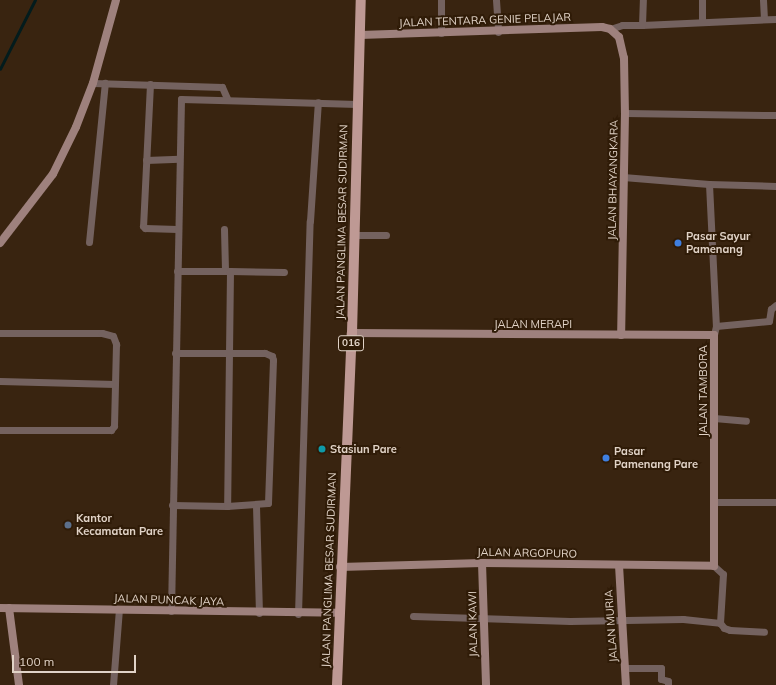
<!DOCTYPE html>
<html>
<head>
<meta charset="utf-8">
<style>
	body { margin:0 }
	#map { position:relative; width:776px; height:685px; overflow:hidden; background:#392410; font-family:Mulish,sans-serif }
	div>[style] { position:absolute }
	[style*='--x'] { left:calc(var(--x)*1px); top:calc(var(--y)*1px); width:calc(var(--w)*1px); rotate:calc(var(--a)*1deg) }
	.stream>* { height:2.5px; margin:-1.25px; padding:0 1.25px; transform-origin:1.25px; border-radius:1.25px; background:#031c1d }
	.street>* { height:7px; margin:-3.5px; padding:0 3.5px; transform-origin:3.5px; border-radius:3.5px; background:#74625f }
	.secondary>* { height:8px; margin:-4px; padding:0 4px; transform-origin:4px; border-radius:4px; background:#9e817d }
	.primary>* { height:10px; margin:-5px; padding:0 5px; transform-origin:5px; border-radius:5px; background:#be9994 }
	.dots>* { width:11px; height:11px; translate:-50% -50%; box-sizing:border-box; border:2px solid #2f1b07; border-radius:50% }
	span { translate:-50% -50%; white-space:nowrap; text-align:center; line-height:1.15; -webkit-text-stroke:4px #2f1b07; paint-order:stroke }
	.shield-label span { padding:1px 3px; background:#2f1b07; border:1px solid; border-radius:3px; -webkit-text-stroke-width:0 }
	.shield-label { font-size:10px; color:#e1d3c7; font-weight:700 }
	.street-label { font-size:11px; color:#e1d3c7 }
	.poi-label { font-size:11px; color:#e1d3c7; font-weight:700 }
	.left { translate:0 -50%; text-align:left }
	.scale { position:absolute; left:12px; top:655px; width:124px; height:18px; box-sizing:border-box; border:2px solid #e1d3c7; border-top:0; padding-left:5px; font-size:12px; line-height:14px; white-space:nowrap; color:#e1d3c7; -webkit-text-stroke:3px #2f1b07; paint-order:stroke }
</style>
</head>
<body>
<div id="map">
	<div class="stream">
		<i style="--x:0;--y:69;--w:77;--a:-63.1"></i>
	</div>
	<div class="street">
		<i style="--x:496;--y:0;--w:32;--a:86"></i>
		<i style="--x:763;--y:0;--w:19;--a:87"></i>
		<i style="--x:702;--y:21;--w:21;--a:-90"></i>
		<i style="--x:642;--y:25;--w:134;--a:-2.6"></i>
		<i style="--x:610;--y:29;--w:13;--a:-18"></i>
		<i style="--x:622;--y:25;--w:20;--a:0"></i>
		<i style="--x:642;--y:25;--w:25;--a:-88"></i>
		<i style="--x:441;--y:33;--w:33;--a:-90"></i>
		<i style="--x:93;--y:83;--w:129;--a:1.8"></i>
		<i style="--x:222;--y:87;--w:12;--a:66"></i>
		<i style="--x:150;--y:84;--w:142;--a:92.8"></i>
		<i style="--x:143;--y:226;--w:3;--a:45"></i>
		<i style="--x:145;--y:228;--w:32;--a:2"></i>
		<i style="--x:625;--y:113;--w:151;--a:0.8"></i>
		<i style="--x:146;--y:160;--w:33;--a:-2"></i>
		<i style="--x:623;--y:177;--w:86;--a:4.7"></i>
		<i style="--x:709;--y:184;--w:142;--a:87.2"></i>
		<i style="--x:716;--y:326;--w:9;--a:103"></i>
		<i style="--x:709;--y:184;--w:67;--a:1.7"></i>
		<i style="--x:224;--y:229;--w:42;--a:88.6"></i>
		<i style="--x:354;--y:235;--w:32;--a:0"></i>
		<i style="--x:89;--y:242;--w:160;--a:-84.3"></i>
		<i style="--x:177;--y:271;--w:53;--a:0"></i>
		<i style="--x:230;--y:271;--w:235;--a:90.7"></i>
		<i style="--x:230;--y:271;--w:54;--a:1.1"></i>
		<i style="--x:716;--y:326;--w:53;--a:-5.4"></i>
		<i style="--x:769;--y:321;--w:12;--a:-81"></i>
		<i style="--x:771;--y:309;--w:6;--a:-39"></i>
		<i style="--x:0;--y:333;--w:102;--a:0"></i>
		<i style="--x:102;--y:333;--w:11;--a:15"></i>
		<i style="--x:113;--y:336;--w:9;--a:69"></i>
		<i style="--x:116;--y:344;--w:82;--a:91.4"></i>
		<i style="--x:114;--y:426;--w:5;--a:127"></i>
		<i style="--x:111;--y:430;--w:111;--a:180"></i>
		<i style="--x:0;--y:381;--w:115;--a:1.5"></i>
		<i style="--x:714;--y:418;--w:32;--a:5"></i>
		<i style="--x:715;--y:502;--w:61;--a:0"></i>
		<i style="--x:172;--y:505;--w:55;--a:1"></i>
		<i style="--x:227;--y:506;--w:41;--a:-4.2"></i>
		<i style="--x:268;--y:503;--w:143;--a:-88"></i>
		<i style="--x:273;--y:360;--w:4;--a:-104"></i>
		<i style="--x:272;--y:356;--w:8;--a:-157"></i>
		<i style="--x:265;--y:353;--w:90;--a:180"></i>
		<i style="--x:256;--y:506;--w:107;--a:88.4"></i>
		<i style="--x:714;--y:566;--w:12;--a:42"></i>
		<i style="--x:723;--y:574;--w:49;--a:93.5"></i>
		<i style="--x:720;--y:623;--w:6;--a:51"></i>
		<i style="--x:724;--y:628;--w:6;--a:18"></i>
		<i style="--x:730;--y:630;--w:34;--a:3"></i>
		<i style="--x:171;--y:611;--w:512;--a:-88.88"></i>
		<i style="--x:181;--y:99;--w:176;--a:1.6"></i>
		<i style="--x:298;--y:614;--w:393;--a:-88.3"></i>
		<i style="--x:310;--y:221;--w:119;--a:-86.2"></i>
		<i style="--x:413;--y:616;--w:157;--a:1.8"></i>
		<i style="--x:570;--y:621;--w:113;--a:-1"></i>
		<i style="--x:683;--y:619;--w:37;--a:6"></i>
		<i style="--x:625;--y:668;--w:36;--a:0"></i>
		<i style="--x:661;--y:668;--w:11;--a:90"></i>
		<i style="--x:661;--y:679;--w:7;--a:16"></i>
		<i style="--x:668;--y:681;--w:4;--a:90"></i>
		<i style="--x:113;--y:685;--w:76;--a:-85.5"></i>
	</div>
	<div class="secondary">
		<i style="--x:360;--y:35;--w:242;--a:-1.9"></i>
		<i style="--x:602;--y:27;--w:8;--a:14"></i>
		<i style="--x:610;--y:29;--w:12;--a:42"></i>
		<i style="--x:619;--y:37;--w:22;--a:77"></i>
		<i style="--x:624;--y:58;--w:55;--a:89"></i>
		<i style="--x:625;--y:113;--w:222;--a:91"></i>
		<i style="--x:0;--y:243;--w:87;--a:-52.5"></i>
		<i style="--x:53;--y:174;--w:52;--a:-63.9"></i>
		<i style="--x:76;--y:127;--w:47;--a:-68.9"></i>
		<i style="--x:93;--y:83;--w:86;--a:-74.5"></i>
		<i style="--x:482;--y:563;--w:122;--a:88.1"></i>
		<i style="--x:619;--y:565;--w:120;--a:86.7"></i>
		<i style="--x:340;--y:567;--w:142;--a:-1.6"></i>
		<i style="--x:482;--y:563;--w:232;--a:0.7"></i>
		<i style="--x:714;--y:566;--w:231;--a:-90"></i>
		<i style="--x:714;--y:335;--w:362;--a:-179.7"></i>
		<i style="--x:0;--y:608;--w:338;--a:0.8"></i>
		<i style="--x:9;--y:608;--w:78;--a:82.6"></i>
	</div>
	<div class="primary">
		<i style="--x:337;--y:685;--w:352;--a:-87.6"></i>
		<i style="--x:352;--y:333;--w:333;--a:-88.5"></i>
	</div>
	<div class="dots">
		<i style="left:678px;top:243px;background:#3f7fe0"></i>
		<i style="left:322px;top:449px;background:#0f9aa8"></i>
		<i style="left:606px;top:458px;background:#3f7fe0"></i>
		<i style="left:68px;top:525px;background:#5c6f8a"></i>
	</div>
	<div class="shield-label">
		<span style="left:351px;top:343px">016</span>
	</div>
	<div class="street-label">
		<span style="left:485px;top:20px;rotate:-2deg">JALAN TENTARA GENIE PELAJAR</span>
		<span style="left:613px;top:180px;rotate:-89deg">JALAN BHAYANGKARA</span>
		<span style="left:342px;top:222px;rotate:-89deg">JALAN PANGLIMA BESAR SUDIRMAN</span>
		<span style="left:533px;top:324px">JALAN MERAPI</span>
		<span style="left:703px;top:391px;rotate:-90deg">JALAN TAMBORA</span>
		<span style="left:527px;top:553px;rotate:1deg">JALAN ARGOPURO</span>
		<span style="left:329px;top:570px;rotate:-88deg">JALAN PANGLIMA BESAR SUDIRMAN</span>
		<span style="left:169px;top:600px;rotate:2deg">JALAN PUNCAK JAYA</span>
		<span style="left:473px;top:624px;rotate:-91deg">JALAN KAWI</span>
		<span style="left:611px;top:626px;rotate:-94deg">JALAN MURIA</span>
	</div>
	<div class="poi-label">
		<span class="left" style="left:686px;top:243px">Pasar Sayur<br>Pamenang</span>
		<span class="left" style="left:330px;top:449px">Stasiun Pare</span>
		<span class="left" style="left:614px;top:458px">Pasar<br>Pamenang Pare</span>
		<span class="left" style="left:76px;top:525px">Kantor<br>Kecamatan Pare</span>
	</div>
	<div class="scale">100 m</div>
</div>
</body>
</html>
